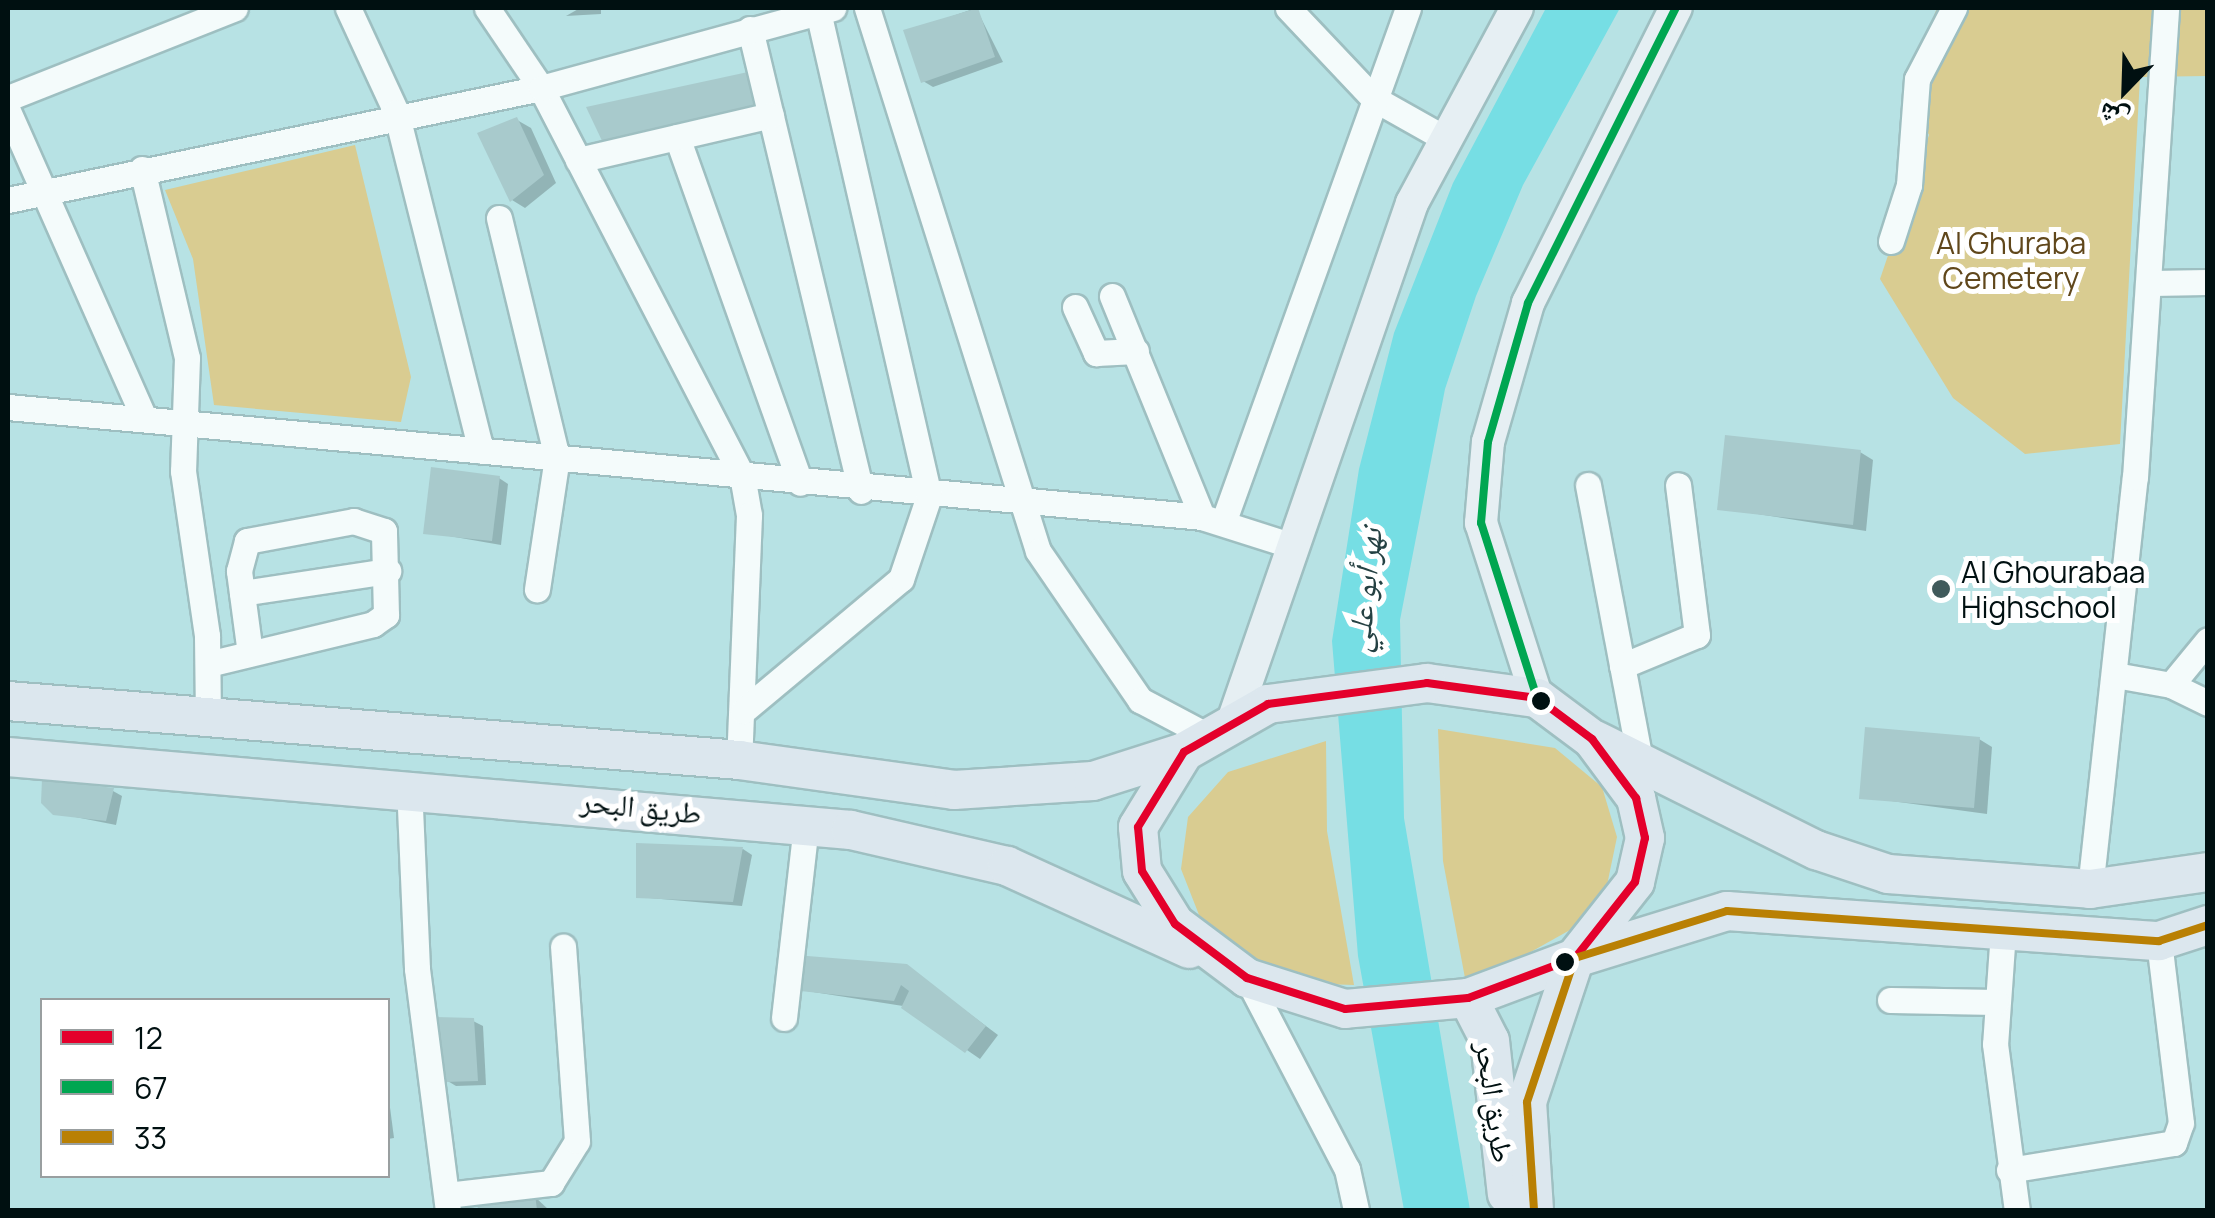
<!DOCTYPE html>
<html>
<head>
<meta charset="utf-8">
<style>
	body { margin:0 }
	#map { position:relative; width:2215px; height:1218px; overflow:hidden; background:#b7e2e4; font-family:Manrope,"Noto Naskh Arabic",sans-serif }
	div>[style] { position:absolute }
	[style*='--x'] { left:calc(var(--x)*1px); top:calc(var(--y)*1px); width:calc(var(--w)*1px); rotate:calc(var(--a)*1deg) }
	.green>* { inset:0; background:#d9cc91 }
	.water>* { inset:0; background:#76dee4 }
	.shadow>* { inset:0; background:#0003 }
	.building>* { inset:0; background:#a8cacc }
	.roads { filter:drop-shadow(2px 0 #9ebfc1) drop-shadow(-2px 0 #9ebfc1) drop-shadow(0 2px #9ebfc1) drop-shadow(0 -2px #9ebfc1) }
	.minor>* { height:25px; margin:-12.5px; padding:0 12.5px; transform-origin:12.5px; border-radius:12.5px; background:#f4fbfb }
	.major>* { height:32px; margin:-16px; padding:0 16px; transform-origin:16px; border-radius:16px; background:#e6eff3 }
	.highway>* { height:38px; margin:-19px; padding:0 19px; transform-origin:19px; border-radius:19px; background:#dce7ee }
	.bus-1>* { height:8px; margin:-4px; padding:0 4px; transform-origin:4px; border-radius:4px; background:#e4002b }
	.bus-2>* { height:8px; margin:-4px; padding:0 4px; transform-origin:4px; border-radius:4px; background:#00a651 }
	.bus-3>* { height:8px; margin:-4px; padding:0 4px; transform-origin:4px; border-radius:4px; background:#b98004 }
	.dots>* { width:28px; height:28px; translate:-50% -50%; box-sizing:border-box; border:5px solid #fff; border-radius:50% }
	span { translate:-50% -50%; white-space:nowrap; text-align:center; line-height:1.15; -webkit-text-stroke:10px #fff; paint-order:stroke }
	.park-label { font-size:30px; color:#60471b }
	.poi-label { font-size:30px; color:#001011 }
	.left { translate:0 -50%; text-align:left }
	.street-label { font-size:30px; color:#001011 }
	.water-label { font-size:32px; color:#254143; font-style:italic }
	.frame { position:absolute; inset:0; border:10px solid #001011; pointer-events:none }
	.legend { position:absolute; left:40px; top:998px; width:350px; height:180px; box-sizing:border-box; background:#fff; border:2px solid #999fa0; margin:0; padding:12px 18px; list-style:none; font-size:30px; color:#001011 }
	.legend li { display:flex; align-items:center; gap:20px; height:50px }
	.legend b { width:50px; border:2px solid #999fa0 }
	.north { position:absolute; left:2075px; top:40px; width:100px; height:100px; -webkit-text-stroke:8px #fff; paint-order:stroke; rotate:203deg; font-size:28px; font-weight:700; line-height:40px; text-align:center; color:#001011 }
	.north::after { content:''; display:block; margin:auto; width:35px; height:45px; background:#001011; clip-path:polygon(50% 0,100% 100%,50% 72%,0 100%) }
</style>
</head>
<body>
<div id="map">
	<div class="green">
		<i style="clip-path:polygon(1937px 8px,2207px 8px,2207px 76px,2140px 77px,2120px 444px,2025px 454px,1953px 398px,1880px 279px,1929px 135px,1910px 98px,1910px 76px)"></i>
		<i style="clip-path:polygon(355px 145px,411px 377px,401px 422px,214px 405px,193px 259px,165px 190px)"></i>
		<i style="clip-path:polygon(1438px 729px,1555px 748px,1602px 787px,1617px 837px,1606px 890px,1570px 930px,1495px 972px,1465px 978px,1443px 861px)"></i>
		<i style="clip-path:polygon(1326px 741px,1327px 831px,1354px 985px,1324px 984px,1243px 954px,1201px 920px,1181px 869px,1188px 817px,1228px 772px)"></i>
	</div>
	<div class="water">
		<i style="clip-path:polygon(1546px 8px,1620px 8px,1523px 185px,1476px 296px,1445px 389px,1400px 620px,1404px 818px,1470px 1210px,1404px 1210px,1358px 956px,1332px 641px,1359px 469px,1394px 333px,1453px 183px)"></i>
	</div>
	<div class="shadow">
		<i style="clip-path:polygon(580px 8px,601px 8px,601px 14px,566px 16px)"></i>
		<i style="clip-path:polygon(976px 8px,1003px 62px,933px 87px,923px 81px,906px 32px)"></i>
		<i style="clip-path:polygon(517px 120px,531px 128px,556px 183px,525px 208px,512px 200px,481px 135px)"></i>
		<i style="clip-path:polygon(1860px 452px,1873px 460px,1866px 531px,1719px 508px)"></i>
		<i style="clip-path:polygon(499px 478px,508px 484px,501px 545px,426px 532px)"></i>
		<i style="clip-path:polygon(1979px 739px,1992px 747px,1987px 814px,1862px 797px)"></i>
		<i style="clip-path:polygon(113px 791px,122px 796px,116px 825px,55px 813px)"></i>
		<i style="clip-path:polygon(743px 849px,752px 855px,742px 906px,638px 897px)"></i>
		<i style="clip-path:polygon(907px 967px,998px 1035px,980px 1059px,903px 1006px,794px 989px)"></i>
		<i style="clip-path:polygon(473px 1021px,483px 1026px,486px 1085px,456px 1086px,446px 1080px)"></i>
		<i style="clip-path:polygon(388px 1092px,394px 1138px,388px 1139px)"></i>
		<i style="clip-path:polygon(535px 1197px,549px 1210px,481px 1210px,480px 1200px)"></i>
	</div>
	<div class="building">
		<i style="clip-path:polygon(978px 8px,995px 57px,921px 83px,903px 30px)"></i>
		<i style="clip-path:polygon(748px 72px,756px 113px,604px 145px,586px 107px)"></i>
		<i style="clip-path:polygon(517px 117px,544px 175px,510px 202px,477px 133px)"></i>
		<i style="clip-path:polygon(1725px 435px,1861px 450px,1853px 525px,1717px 510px)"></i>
		<i style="clip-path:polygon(431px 467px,500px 476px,492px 541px,423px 534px)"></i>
		<i style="clip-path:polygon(1865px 727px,1980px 737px,1974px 808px,1859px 799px)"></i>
		<i style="clip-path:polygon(42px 779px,114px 788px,106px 821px,53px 815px,41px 803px)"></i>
		<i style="clip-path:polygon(636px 843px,743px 847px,733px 902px,636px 898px)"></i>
		<i style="clip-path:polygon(795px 955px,907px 964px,986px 1026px,965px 1053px,901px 1008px,909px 991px,901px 985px,894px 1001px,791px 990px)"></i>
		<i style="clip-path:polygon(436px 1017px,474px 1018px,478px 1081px,444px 1082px)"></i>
		<i style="clip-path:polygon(535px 1194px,537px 1210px,478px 1210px,477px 1198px)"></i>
	</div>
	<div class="roads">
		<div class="minor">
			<i style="--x:348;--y:8;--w:115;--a:65.2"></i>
			<i style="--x:396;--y:112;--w:349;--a:75.9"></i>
			<i style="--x:487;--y:8;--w:97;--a:56"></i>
			<i style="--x:541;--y:88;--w:436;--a:62.6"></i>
			<i style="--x:742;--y:475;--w:41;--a:80.1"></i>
			<i style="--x:749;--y:515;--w:245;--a:92.3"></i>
			<i style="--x:867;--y:8;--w:569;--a:72.52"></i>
			<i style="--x:1038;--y:551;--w:181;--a:55.6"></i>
			<i style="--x:1140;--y:700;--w:79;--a:27.9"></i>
			<i style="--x:1288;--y:8;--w:124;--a:46.6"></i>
			<i style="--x:1373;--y:98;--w:81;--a:29.4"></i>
			<i style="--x:750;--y:29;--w:475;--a:76.5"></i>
			<i style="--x:8;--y:98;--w:244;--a:-21.6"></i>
			<i style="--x:8;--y:111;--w:334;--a:66.1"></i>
			<i style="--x:677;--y:137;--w:367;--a:70.4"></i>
			<i style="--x:578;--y:160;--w:198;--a:-13.1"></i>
			<i style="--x:142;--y:169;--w:194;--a:76.6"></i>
			<i style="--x:187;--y:358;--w:113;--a:92"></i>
			<i style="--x:183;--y:471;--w:167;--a:81.7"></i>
			<i style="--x:207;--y:636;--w:84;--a:89.3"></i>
			<i style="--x:8;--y:200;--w:545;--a:-11.87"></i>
			<i style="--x:541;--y:88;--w:303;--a:-15.3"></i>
			<i style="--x:499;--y:218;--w:246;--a:76.4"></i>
			<i style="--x:557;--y:457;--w:134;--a:98.6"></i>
			<i style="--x:1891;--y:241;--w:59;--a:-72.2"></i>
			<i style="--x:1909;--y:185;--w:106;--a:-85.7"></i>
			<i style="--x:1917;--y:79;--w:80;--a:-62.5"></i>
			<i style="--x:2151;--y:283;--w:57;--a:-1"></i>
			<i style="--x:1112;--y:296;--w:239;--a:67.8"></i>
			<i style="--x:1075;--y:307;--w:51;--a:65.5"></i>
			<i style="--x:1096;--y:353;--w:40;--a:-2.9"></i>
			<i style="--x:8;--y:407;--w:1199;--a:5.26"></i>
			<i style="--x:1202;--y:517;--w:96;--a:17.7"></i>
			<i style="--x:1588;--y:485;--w:281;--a:79.3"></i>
			<i style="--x:1223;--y:523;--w:547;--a:-70.24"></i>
			<i style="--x:242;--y:593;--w:148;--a:-8.6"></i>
			<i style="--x:208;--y:664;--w:170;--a:-13.6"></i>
			<i style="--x:373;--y:624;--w:16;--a:-35"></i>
			<i style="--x:386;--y:615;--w:84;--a:-91.4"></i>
			<i style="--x:384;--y:531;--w:32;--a:-162"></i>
			<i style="--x:354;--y:521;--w:109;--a:169.4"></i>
			<i style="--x:247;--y:541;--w:31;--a:105"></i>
			<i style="--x:239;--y:571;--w:83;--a:82.4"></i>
			<i style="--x:1622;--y:666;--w:81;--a:-22.5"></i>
			<i style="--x:1697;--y:635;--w:151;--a:-97.2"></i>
			<i style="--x:2115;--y:675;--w:57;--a:10.1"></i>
			<i style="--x:2171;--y:685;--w:58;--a:-50.6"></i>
			<i style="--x:2171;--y:685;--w:41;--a:25.9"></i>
			<i style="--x:743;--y:711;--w:206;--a:-39.9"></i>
			<i style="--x:901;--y:579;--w:88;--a:-71.4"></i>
			<i style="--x:929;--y:496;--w:497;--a:-102.9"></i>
			<i style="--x:409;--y:785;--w:184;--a:87.5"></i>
			<i style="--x:417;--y:969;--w:243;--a:82.7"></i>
			<i style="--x:2090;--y:889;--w:414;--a:-83.8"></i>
			<i style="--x:2135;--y:477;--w:470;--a:-86.2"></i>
			<i style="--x:2003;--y:931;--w:113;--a:94"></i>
			<i style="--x:1995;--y:1044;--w:167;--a:82.5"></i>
			<i style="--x:1247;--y:978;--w:216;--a:62.4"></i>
			<i style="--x:1347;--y:1169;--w:42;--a:77.6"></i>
			<i style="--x:1890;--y:1000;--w:106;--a:1.1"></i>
			<i style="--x:784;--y:1018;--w:194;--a:-83.5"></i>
			<i style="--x:2009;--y:1170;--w:167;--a:-9.3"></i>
			<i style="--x:2174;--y:1143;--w:21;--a:-71"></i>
			<i style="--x:2181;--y:1123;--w:183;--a:-96.9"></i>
			<i style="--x:447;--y:1195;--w:105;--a:-6.6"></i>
			<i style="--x:551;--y:1183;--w:49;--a:-58.2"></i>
			<i style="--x:577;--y:1141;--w:195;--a:-94.1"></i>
		</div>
		<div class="major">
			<i style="--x:1537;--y:698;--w:184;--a:-107.7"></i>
			<i style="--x:1481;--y:523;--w:81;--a:-85.1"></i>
			<i style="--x:1488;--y:442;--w:145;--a:-73.9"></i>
			<i style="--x:1528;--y:303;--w:330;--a:-63.4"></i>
			<i style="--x:1231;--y:727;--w:554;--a:-70.94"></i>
			<i style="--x:1412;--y:203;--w:221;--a:-61.7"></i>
		</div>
		<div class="highway">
			<i style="--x:1427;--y:683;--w:111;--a:7.8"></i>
			<i style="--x:1537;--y:698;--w:69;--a:36.7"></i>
			<i style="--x:1592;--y:739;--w:74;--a:53.3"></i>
			<i style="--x:1636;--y:798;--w:41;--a:77.3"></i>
			<i style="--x:1645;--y:838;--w:45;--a:102.8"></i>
			<i style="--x:1635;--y:882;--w:97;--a:128.3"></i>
			<i style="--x:1575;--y:958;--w:114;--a:159.5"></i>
			<i style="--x:1468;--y:998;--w:123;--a:174.9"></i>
			<i style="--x:1345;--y:1009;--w:103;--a:-162.4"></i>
			<i style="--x:1247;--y:978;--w:90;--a:-143.1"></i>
			<i style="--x:1175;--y:924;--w:62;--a:-121.9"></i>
			<i style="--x:1142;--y:871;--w:44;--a:-95.2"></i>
			<i style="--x:1138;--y:827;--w:88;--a:-58.5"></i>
			<i style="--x:1184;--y:752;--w:97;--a:-29.7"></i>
			<i style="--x:1268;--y:704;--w:160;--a:-7.5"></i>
			<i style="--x:8;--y:701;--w:733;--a:4.61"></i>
			<i style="--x:739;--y:760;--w:217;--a:7.9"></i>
			<i style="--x:954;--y:790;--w:139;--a:-3.7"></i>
			<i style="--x:1093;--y:781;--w:96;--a:-17.7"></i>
			<i style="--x:1597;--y:741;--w:245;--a:26.5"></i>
			<i style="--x:1816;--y:850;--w:76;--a:18.4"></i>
			<i style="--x:1888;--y:874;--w:203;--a:4.2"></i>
			<i style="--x:2090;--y:889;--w:119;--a:-8.2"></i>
			<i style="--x:8;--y:757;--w:846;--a:4.95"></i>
			<i style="--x:851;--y:830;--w:160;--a:13"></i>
			<i style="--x:1007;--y:866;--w:200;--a:24.5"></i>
			<i style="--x:1468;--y:998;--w:48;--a:62.9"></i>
			<i style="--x:1490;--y:1041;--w:154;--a:83.7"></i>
			<i style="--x:1534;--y:1210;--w:108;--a:-93.7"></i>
			<i style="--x:1527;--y:1102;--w:152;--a:-71.6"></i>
			<i style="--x:1575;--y:958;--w:159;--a:-17.2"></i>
			<i style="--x:1727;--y:911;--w:433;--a:4"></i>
			<i style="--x:2159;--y:941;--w:52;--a:-18.1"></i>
		</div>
	</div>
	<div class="bus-1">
		<i style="--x:1427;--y:683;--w:111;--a:7.8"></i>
		<i style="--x:1537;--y:698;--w:69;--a:36.7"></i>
		<i style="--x:1592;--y:739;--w:74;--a:53.3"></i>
		<i style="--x:1636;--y:798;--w:41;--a:77.3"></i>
		<i style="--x:1645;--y:838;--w:45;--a:102.8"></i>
		<i style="--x:1635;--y:882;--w:97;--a:128.3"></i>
		<i style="--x:1575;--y:958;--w:114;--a:159.5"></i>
		<i style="--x:1468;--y:998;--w:123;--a:174.9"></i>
		<i style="--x:1345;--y:1009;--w:103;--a:-162.4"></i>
		<i style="--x:1247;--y:978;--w:90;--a:-143.1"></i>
		<i style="--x:1175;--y:924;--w:62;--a:-121.9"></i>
		<i style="--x:1142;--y:871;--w:44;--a:-95.2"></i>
		<i style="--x:1138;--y:827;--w:88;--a:-58.5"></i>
		<i style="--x:1184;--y:752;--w:97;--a:-29.7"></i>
		<i style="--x:1268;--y:704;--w:160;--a:-7.5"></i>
	</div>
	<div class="bus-2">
		<i style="--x:1537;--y:698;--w:184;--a:-107.7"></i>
		<i style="--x:1481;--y:523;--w:81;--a:-85.1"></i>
		<i style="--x:1488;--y:442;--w:145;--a:-73.9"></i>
		<i style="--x:1528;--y:303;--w:330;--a:-63.4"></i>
	</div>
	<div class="bus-3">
		<i style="--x:1534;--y:1210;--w:108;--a:-93.7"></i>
		<i style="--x:1527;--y:1102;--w:152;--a:-71.6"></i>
		<i style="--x:1575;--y:958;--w:159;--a:-17.2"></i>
		<i style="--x:1727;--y:911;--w:433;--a:4"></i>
		<i style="--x:2159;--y:941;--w:52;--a:-18.1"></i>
	</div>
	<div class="dots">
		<i style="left:1941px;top:589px;background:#405a5b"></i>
		<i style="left:1541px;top:701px;background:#001011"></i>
		<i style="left:1565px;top:962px;background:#001011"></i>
	</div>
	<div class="park-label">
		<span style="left:2011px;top:260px">Al Ghuraba<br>Cemetery</span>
	</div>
	<div class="poi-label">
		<span class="left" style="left:1961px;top:589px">Al Ghourabaa<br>Highschool</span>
	</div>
	<div class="street-label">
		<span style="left:641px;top:807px;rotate:6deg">طريق البحر</span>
		<span style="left:1495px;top:1102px;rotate:82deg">طريق البحر</span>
	</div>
	<div class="water-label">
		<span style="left:1364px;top:590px;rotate:-84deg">نهر أبو علي</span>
	</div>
	<div class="frame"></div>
	<ul class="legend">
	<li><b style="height:12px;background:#e4002b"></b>12</li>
	<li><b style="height:12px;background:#00a651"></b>67</li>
	<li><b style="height:12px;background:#b98004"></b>33</li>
	</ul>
	<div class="north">ش</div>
</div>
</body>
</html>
